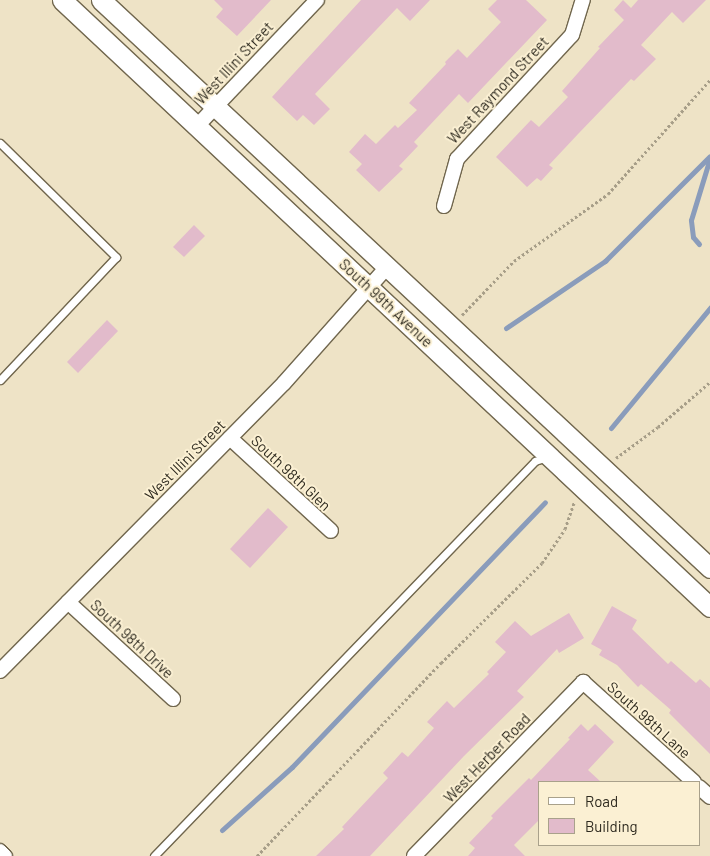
<!DOCTYPE html>
<html>
<head>
<meta charset="utf-8">
<style>
	body { margin:0 }
	#map { position:relative; width:710px; height:856px; overflow:hidden; background:#eee3c6; font-family:Barlow,sans-serif }
	div>[style] { position:absolute }
	[style*='--x'] { left:calc(var(--x)*1px); top:calc(var(--y)*1px); width:calc(var(--w)*1px); rotate:calc(var(--a)*1deg) }
	.stream>* { height:5px; margin:-2.5px; padding:0 2.5px; transform-origin:2.5px; border-radius:2.5px; background:#8a9cbb }
	.building>* { inset:0; background:#e2bbcb }
	.path>* { height:3px; margin-top:-1.5px; transform-origin:0; background:repeating-linear-gradient(90deg,#a79e88 0 2.5px,transparent 0 5px) }
	.roads { filter:drop-shadow(1px 0 #71674e) drop-shadow(-1px 0 #71674e) drop-shadow(0 1px #71674e) drop-shadow(0 -1px #71674e) }
	.service>* { height:7px; margin:-3.5px; padding:0 3.5px; transform-origin:3.5px; border-radius:3.5px; background:#fff }
	.minor>* { height:14px; margin:-7px; padding:0 7px; transform-origin:7px; border-radius:7px; background:#fff }
	.secondary>* { height:19px; margin:-9.5px; padding:0 9.5px; transform-origin:9.5px; border-radius:9.5px; background:#fff }
	span { translate:-50% -50%; white-space:nowrap; text-align:center; line-height:1.15; -webkit-text-stroke:4px #fbf0d3; paint-order:stroke }
	.street-label { font-size:15px; color:#2e2a1f }
	.legend { position:absolute; left:538px; top:781px; width:162px; height:65px; box-sizing:border-box; background:#fbf0d3; border:1px solid #a9a18b; margin:0; padding:6px 9px; list-style:none; font-size:15px; color:#2e2a1f }
	.legend li { display:flex; align-items:center; gap:10px; height:25px }
	.legend b { width:25px; border:1px solid #a9a18b }
</style>
</head>
<body>
<div id="map">
	<div class="stream">
		<i style="--x:699;--y:244;--w:9;--a:-131"></i>
		<i style="--x:693;--y:237;--w:17;--a:-97"></i>
		<i style="--x:691;--y:220;--w:65;--a:-73"></i>
		<i style="--x:506;--y:328;--w:120;--a:-34.1"></i>
		<i style="--x:605;--y:261;--w:148;--a:-45"></i>
		<i style="--x:611;--y:428;--w:156;--a:-50.5"></i>
		<i style="--x:222;--y:830;--w:94;--a:-42"></i>
		<i style="--x:292;--y:767;--w:366;--a:-46.3"></i>
	</div>
	<div class="building">
		<i style="clip-path:polygon(214px 0,271px 0,237px 36px,216px 17px,223px 9px)"></i>
		<i style="clip-path:polygon(361px 0,430px 0,410px 21px,397px 8px,315px 94px,330px 109px,314px 125px,303px 115px,297px 121px,272px 97px)"></i>
		<i style="clip-path:polygon(497px 0,526px 0,547px 20px,468px 103px,459px 94px,414px 142px,418px 146px,399px 166px,403px 169px,379px 192px,356px 170px,362px 164px,349px 152px,365px 134px,376px 144px,395px 125px,398px 128px,417px 110px,409px 103px,446px 64px,445px 62px,458px 49px,467px 58px,501px 22px,488px 9px)"></i>
		<i style="clip-path:polygon(623px 0,631px 8px,638px 0,706px 0,683px 23px,672px 12px,641px 45px,656px 59px,634px 81px,631px 79px,579px 133px,549px 165px,553px 168px,541px 181px,537px 178px,527px 187px,496px 157px,531px 120px,539px 127px,568px 97px,562px 91px,600px 48px,598px 47px,624px 20px,614px 10px)"></i>
		<i style="clip-path:polygon(194px 225px,205px 236px,184px 257px,173px 247px)"></i>
		<i style="clip-path:polygon(107px 320px,118px 331px,78px 373px,67px 362px)"></i>
		<i style="clip-path:polygon(268px 508px,288px 527px,250px 568px,230px 549px)"></i>
		<i style="clip-path:polygon(612px 606px,637px 620px,632px 629px,668px 664px,671px 661px,696px 683px,700px 679px,710px 688px,710px 754px,669px 713px,671px 710px,641px 684px,638px 687px,617px 665px,599px 655px,602px 650px,591px 644px)"></i>
		<i style="clip-path:polygon(569px 613px,584px 638px,559px 653px,557px 649px,517px 691px,524px 697px,464px 756px,370px 856px,316px 856px,344px 829px,342px 827px,388px 778px,383px 773px,402px 752px,408px 757px,434px 728px,427px 722px,447px 701px,454px 708px,489px 674px,487px 672px,506px 652px,495px 642px,515px 621px,531px 636px)"></i>
		<i style="clip-path:polygon(581px 724px,588px 731px,595px 724px,614px 742px,588px 770px,601px 782px,539px 782px,539px 820px,514px 845px,525px 856px,468px 856px,475px 848px,469px 843px,493px 818px,491px 816px,529px 778px,531px 780px,570px 739px,568px 738px)"></i>
	</div>
	<div class="path">
		<i style="--x:462;--y:315;--w:75;--a:-46.1"></i>
		<i style="--x:514;--y:261;--w:115;--a:-35.5"></i>
		<i style="--x:608;--y:194;--w:153;--a:-48.2"></i>
		<i style="--x:616;--y:458;--w:52;--a:-36.4"></i>
		<i style="--x:658;--y:427;--w:69;--a:-40.9"></i>
		<i style="--x:257;--y:856;--w:267;--a:-46.4"></i>
		<i style="--x:441;--y:663;--w:142;--a:-44.7"></i>
		<i style="--x:542;--y:563;--w:41;--a:-55.9"></i>
		<i style="--x:565;--y:529;--w:28;--a:-71"></i>
	</div>
	<div class="roads">
		<div class="service">
			<i style="--x:0;--y:143;--w:163;--a:44.5"></i>
			<i style="--x:116;--y:257;--w:169;--a:133.3"></i>
			<i style="--x:154;--y:856;--w:549;--a:-46.03"></i>
			<i style="--x:535;--y:461;--w:13;--a:-18"></i>
		</div>
		<div class="minor">
			<i style="--x:197;--y:126;--w:174;--a:-46.4"></i>
			<i style="--x:444;--y:206;--w:49;--a:-74.5"></i>
			<i style="--x:457;--y:159;--w:169;--a:-47.2"></i>
			<i style="--x:572;--y:35;--w:37;--a:-73"></i>
			<i style="--x:230;--y:438;--w:137;--a:42.6"></i>
			<i style="--x:68;--y:602;--w:143;--a:42.7"></i>
			<i style="--x:0;--y:671;--w:404;--a:-45.4"></i>
			<i style="--x:284;--y:383;--w:155;--a:-48.4"></i>
			<i style="--x:699;--y:787;--w:15;--a:42"></i>
			<i style="--x:0;--y:851;--w:7;--a:45"></i>
			<i style="--x:414;--y:856;--w:243;--a:-45.8"></i>
			<i style="--x:583;--y:682;--w:149;--a:42"></i>
		</div>
		<div class="secondary">
			<i style="--x:62;--y:0;--w:888;--a:43.13"></i>
			<i style="--x:101;--y:0;--w:833;--a:43"></i>
		</div>
	</div>
	<div class="street-label">
		<span style="left:234px;top:63px;rotate:-47deg">West Illini Street</span>
		<span style="left:498px;top:90px;rotate:-47deg">West Raymond Street</span>
		<span style="left:386px;top:303px;rotate:43deg">South 99th Avenue</span>
		<span style="left:185px;top:460px;rotate:-45deg">West Illini Street</span>
		<span style="left:291px;top:473px;rotate:43deg">South 98th Glen</span>
		<span style="left:132px;top:639px;rotate:43deg">South 98th Drive</span>
		<span style="left:649px;top:720px;rotate:42deg">South 98th Lane</span>
		<span style="left:487px;top:758px;rotate:-46deg">West Herber Road</span>
	</div>
	<ul class="legend">
	<li><b style="height:6px;background:#fff"></b>Road</li>
	<li><b style="height:14px;background:#e2bbcb"></b>Building</li>
	</ul>
</div>
</body>
</html>
